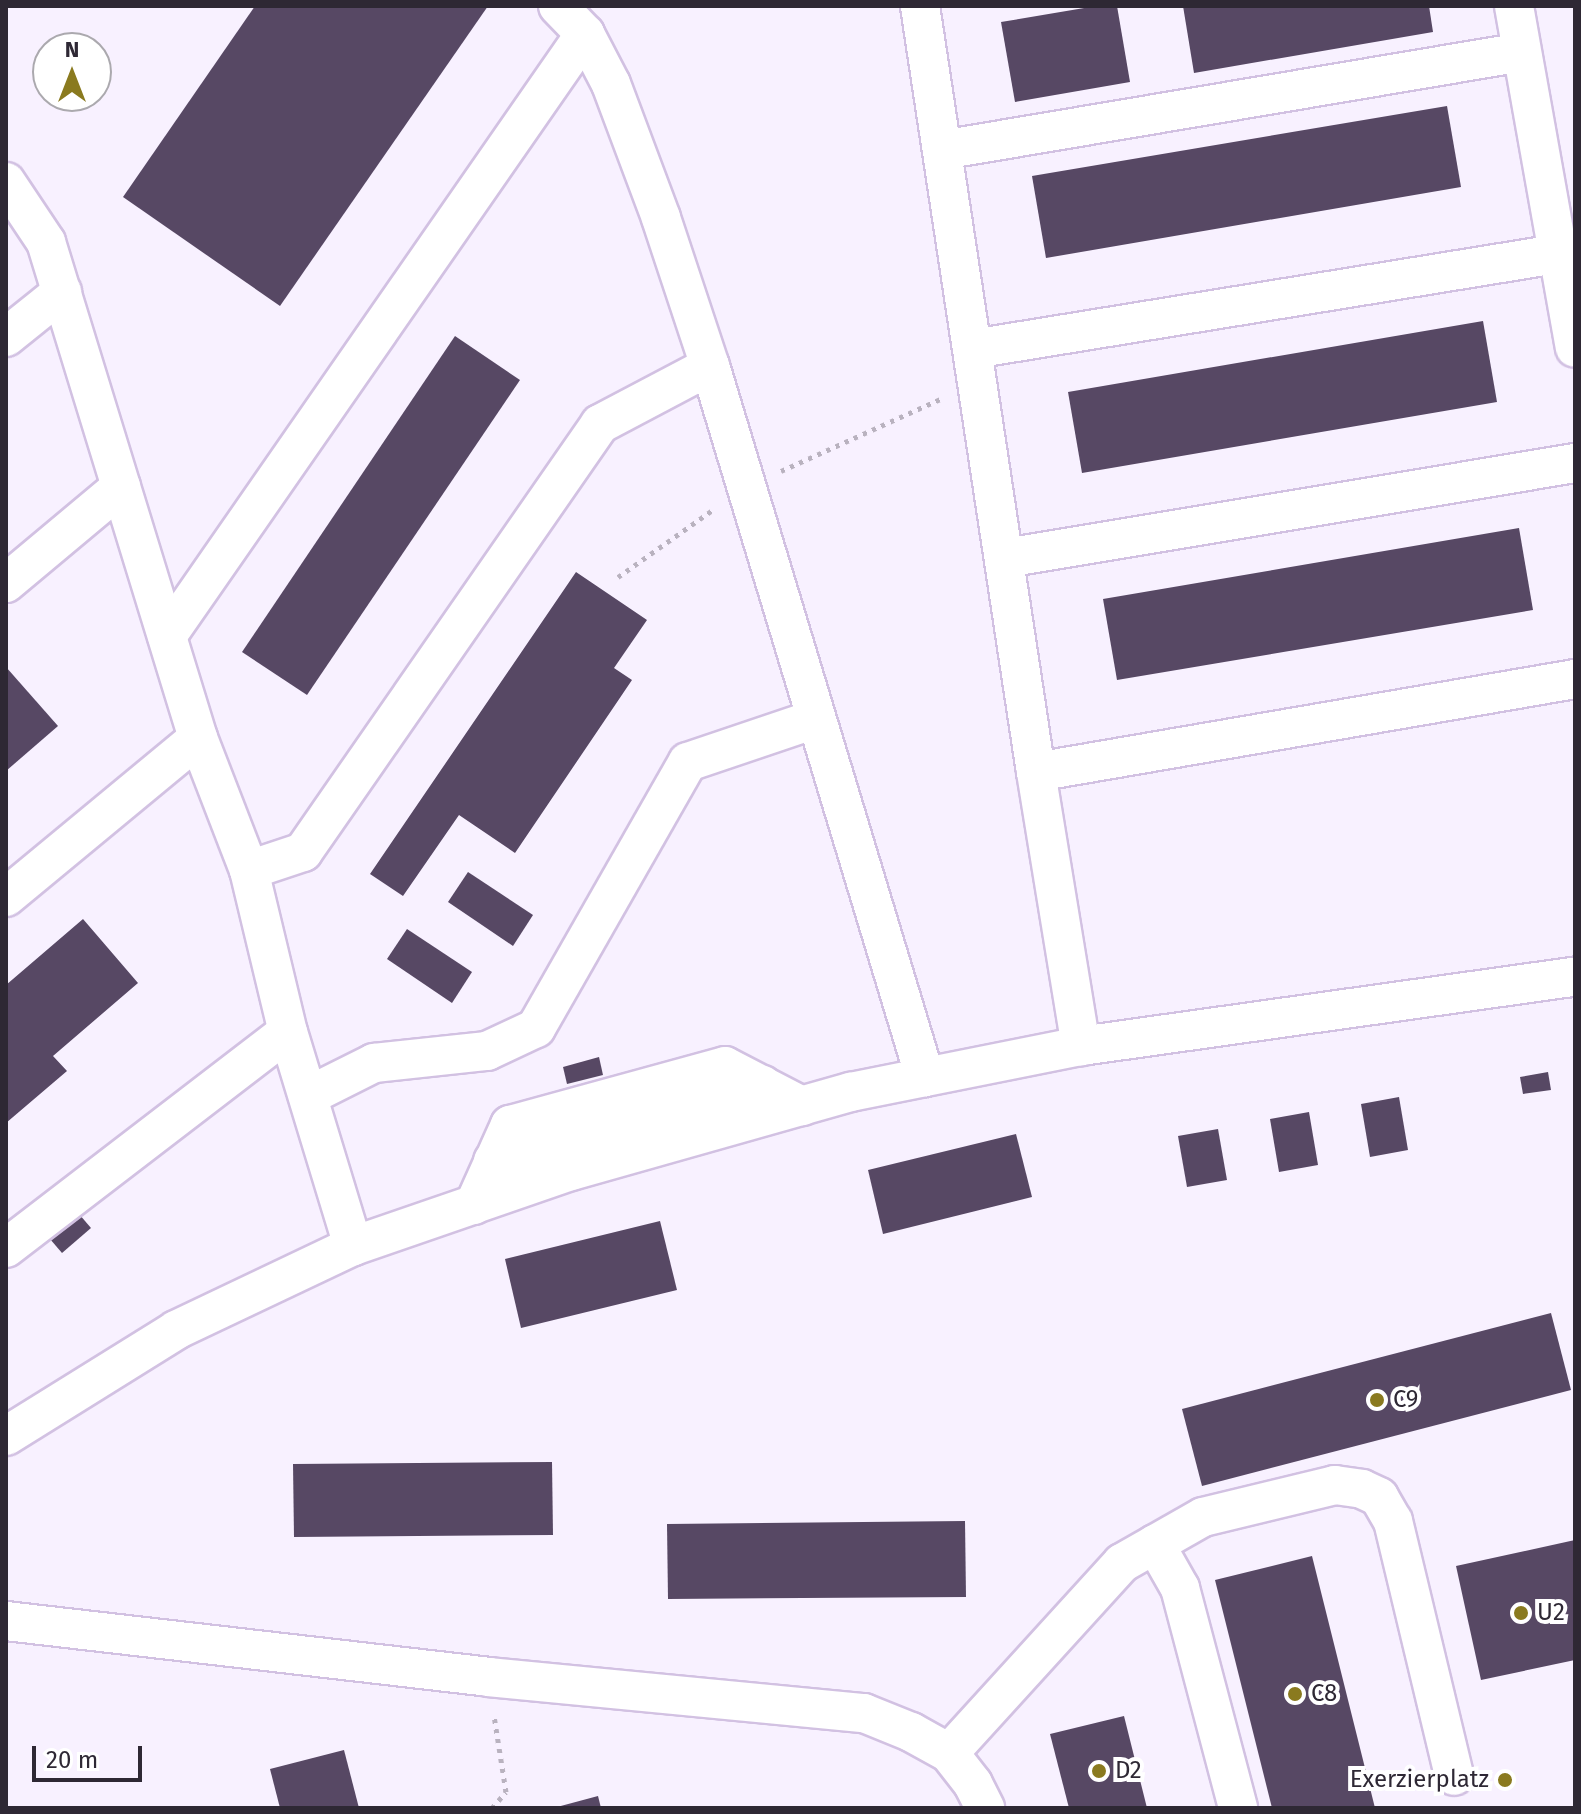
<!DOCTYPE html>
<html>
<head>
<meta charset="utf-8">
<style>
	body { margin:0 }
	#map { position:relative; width:1581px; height:1814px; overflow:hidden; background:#f8f1ff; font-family:"Fira Sans",sans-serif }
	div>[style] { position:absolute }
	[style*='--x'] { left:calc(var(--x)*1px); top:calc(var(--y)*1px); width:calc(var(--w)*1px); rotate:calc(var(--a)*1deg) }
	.building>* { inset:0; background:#574864 }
	.path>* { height:5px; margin-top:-2.5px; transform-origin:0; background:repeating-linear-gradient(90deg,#b9b2bf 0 4px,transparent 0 10px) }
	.roads { filter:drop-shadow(2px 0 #d2c1e2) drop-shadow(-2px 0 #d2c1e2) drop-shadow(0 2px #d2c1e2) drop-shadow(0 -2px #d2c1e2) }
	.minor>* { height:38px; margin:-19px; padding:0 19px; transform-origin:19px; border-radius:19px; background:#fff }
	.dots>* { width:22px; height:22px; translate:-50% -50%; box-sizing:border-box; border:4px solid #fff; border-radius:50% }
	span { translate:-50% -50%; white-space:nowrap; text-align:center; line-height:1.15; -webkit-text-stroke:8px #fff; paint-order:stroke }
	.poi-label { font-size:24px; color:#2e2834 }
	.left { translate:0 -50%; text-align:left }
	.right { translate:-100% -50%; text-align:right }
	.frame { position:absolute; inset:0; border:8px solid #2e2834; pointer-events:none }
	.north { position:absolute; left:32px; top:32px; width:80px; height:80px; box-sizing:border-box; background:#fff; border:2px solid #aba9ae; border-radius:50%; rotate:0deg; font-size:22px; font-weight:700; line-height:32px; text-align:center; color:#2e2834 }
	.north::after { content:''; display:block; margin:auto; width:28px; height:36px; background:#8a7a1f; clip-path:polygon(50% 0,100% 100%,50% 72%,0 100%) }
	.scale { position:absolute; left:32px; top:1746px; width:110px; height:36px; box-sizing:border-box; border:4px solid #2e2834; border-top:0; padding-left:10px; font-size:24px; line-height:28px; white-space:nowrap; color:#2e2834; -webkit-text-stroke:6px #fff; paint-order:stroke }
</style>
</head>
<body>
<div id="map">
	<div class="building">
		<i style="clip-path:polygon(255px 6px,488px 6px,280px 306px,123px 197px)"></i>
		<i style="clip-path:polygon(1096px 6px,1117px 6px,1130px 82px,1015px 102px,1001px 22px)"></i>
		<i style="clip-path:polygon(1183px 6px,1429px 6px,1433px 32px,1194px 73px)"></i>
		<i style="clip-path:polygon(1447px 106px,1461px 187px,1046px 258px,1032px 176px)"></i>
		<i style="clip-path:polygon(1483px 321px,1497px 402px,1082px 473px,1068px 392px)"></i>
		<i style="clip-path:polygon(455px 336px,520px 380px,307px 695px,242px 652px)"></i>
		<i style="clip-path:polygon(1519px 528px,1533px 610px,1117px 680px,1103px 599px)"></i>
		<i style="clip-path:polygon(576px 572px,647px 620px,614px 668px,632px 680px,515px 853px,459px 815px,403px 896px,370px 874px)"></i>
		<i style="clip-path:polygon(6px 667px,58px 726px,6px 771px)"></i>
		<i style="clip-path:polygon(468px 872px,533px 915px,513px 946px,448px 902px)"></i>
		<i style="clip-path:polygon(83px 919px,138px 983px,53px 1056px,67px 1071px,6px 1123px,6px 985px)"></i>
		<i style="clip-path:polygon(407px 929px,472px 972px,452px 1003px,387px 959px)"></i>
		<i style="clip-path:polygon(599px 1057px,603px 1075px,567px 1084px,563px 1067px)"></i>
		<i style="clip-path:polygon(1548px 1072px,1551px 1090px,1523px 1094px,1520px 1077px)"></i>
		<i style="clip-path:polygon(1399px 1097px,1408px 1150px,1370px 1157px,1361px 1104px)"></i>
		<i style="clip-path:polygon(1309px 1112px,1318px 1165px,1279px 1172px,1270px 1119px)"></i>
		<i style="clip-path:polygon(1218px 1129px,1227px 1180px,1187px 1187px,1178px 1136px)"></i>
		<i style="clip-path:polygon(1016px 1134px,1032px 1197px,883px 1234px,868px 1170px)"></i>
		<i style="clip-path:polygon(79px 1214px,91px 1228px,62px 1253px,50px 1239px)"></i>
		<i style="clip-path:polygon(660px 1221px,677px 1290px,521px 1328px,505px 1259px)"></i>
		<i style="clip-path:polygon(1551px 1313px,1571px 1390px,1202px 1486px,1182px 1409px)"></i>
		<i style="clip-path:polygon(552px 1462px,553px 1535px,294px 1537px,293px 1464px)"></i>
		<i style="clip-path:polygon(965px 1521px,966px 1597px,668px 1599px,667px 1524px)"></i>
		<i style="clip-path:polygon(1575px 1540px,1575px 1660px,1481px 1680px,1456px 1566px)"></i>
		<i style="clip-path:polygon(1312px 1556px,1375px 1808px,1272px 1808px,1215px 1580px)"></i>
		<i style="clip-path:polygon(1124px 1716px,1147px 1808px,1069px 1808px,1050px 1734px)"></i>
		<i style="clip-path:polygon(344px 1750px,359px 1808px,280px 1808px,270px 1769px)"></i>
		<i style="clip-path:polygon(598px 1796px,601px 1808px,557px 1808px,557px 1807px)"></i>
	</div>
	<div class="path">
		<i style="--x:781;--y:471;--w:178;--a:-24.3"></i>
		<i style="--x:618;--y:577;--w:118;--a:-35.3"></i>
		<i style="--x:492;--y:1808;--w:21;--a:-49"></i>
		<i style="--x:506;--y:1792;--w:78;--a:-98.9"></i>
	</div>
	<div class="roads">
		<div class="minor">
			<i style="--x:558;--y:6;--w:39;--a:46"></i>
			<i style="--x:585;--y:34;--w:56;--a:62.5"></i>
			<i style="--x:611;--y:84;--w:143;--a:69.5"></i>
			<i style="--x:661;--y:218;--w:156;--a:71.7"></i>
			<i style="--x:710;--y:366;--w:743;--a:73.18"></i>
			<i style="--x:920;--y:6;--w:775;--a:81.39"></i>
			<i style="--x:1036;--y:772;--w:278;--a:80.7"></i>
			<i style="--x:1514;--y:6;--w:347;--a:79.9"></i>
			<i style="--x:942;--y:150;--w:588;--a:-9.59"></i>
			<i style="--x:6;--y:182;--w:72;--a:56.3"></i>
			<i style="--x:46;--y:242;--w:519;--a:72.96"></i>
			<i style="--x:198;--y:738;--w:142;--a:68.9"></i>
			<i style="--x:249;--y:870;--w:167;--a:76.5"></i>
			<i style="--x:288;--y:1032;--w:224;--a:73.1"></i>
			<i style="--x:6;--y:337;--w:72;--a:-38.8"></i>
			<i style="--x:973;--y:349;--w:610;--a:-9.25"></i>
			<i style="--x:1006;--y:558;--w:577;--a:-9.48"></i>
			<i style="--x:6;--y:583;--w:150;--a:-39.9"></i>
			<i style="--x:167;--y:636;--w:733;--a:-55.23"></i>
			<i style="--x:1036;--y:772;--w:547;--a:-9.79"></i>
			<i style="--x:249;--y:870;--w:57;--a:-18.4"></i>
			<i style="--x:303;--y:852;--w:521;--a:-55.24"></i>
			<i style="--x:600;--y:424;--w:124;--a:-27.8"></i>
			<i style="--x:6;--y:897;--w:249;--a:-39.6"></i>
			<i style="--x:308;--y:1096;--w:74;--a:-26.6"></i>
			<i style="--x:374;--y:1063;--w:114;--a:-6.1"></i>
			<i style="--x:487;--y:1051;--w:54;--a:-25.1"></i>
			<i style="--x:536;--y:1028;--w:306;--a:-60.3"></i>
			<i style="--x:688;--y:762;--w:134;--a:-18.7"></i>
			<i style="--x:493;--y:1161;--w:280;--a:-15.8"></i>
			<i style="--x:474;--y:1205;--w:88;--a:-65.8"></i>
			<i style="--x:510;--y:1125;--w:223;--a:-15.3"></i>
			<i style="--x:725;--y:1066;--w:87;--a:27.5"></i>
			<i style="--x:6;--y:1248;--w:355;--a:-37.5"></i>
			<i style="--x:6;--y:1436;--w:200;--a:-31.9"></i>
			<i style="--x:176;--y:1330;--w:196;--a:-25.4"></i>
			<i style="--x:353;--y:1246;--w:231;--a:-19"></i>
			<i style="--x:571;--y:1171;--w:291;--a:-15.8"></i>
			<i style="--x:851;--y:1092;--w:235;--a:-11.3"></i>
			<i style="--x:1081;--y:1046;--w:499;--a:-8"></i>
			<i style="--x:1155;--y:1544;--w:51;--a:60.4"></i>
			<i style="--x:1180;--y:1588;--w:228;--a:75.2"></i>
			<i style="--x:6;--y:1621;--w:485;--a:6.6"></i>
			<i style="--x:488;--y:1677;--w:378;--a:5.5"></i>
			<i style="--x:864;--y:1713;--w:51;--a:22"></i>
			<i style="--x:911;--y:1732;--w:43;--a:28.9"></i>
			<i style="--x:949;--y:1753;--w:39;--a:52"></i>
			<i style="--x:973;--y:1784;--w:27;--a:63"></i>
			<i style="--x:949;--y:1753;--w:257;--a:-47.7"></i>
			<i style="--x:1122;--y:1563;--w:93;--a:-29.6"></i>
			<i style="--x:1203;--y:1517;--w:136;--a:-13.6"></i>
			<i style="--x:1335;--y:1485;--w:27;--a:8"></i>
			<i style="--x:1362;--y:1489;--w:19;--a:25"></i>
			<i style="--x:1379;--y:1497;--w:28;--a:60"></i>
			<i style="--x:1393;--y:1521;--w:262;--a:76.5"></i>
		</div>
	</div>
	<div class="dots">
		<i style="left:1377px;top:1400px;background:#8a7a1f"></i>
		<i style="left:1521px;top:1613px;background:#8a7a1f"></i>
		<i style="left:1295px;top:1694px;background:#8a7a1f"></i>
		<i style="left:1099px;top:1771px;background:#8a7a1f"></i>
		<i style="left:1505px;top:1780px;background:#8a7a1f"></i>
	</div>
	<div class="poi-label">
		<span class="left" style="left:1393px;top:1400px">C9</span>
		<span class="left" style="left:1537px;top:1613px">U2</span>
		<span class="left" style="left:1311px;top:1694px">C8</span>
		<span class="left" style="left:1115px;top:1771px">D2</span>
		<span class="right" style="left:1489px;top:1780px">Exerzierplatz</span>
	</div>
	<div class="frame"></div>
	<div class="north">N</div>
	<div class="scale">20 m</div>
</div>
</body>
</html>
